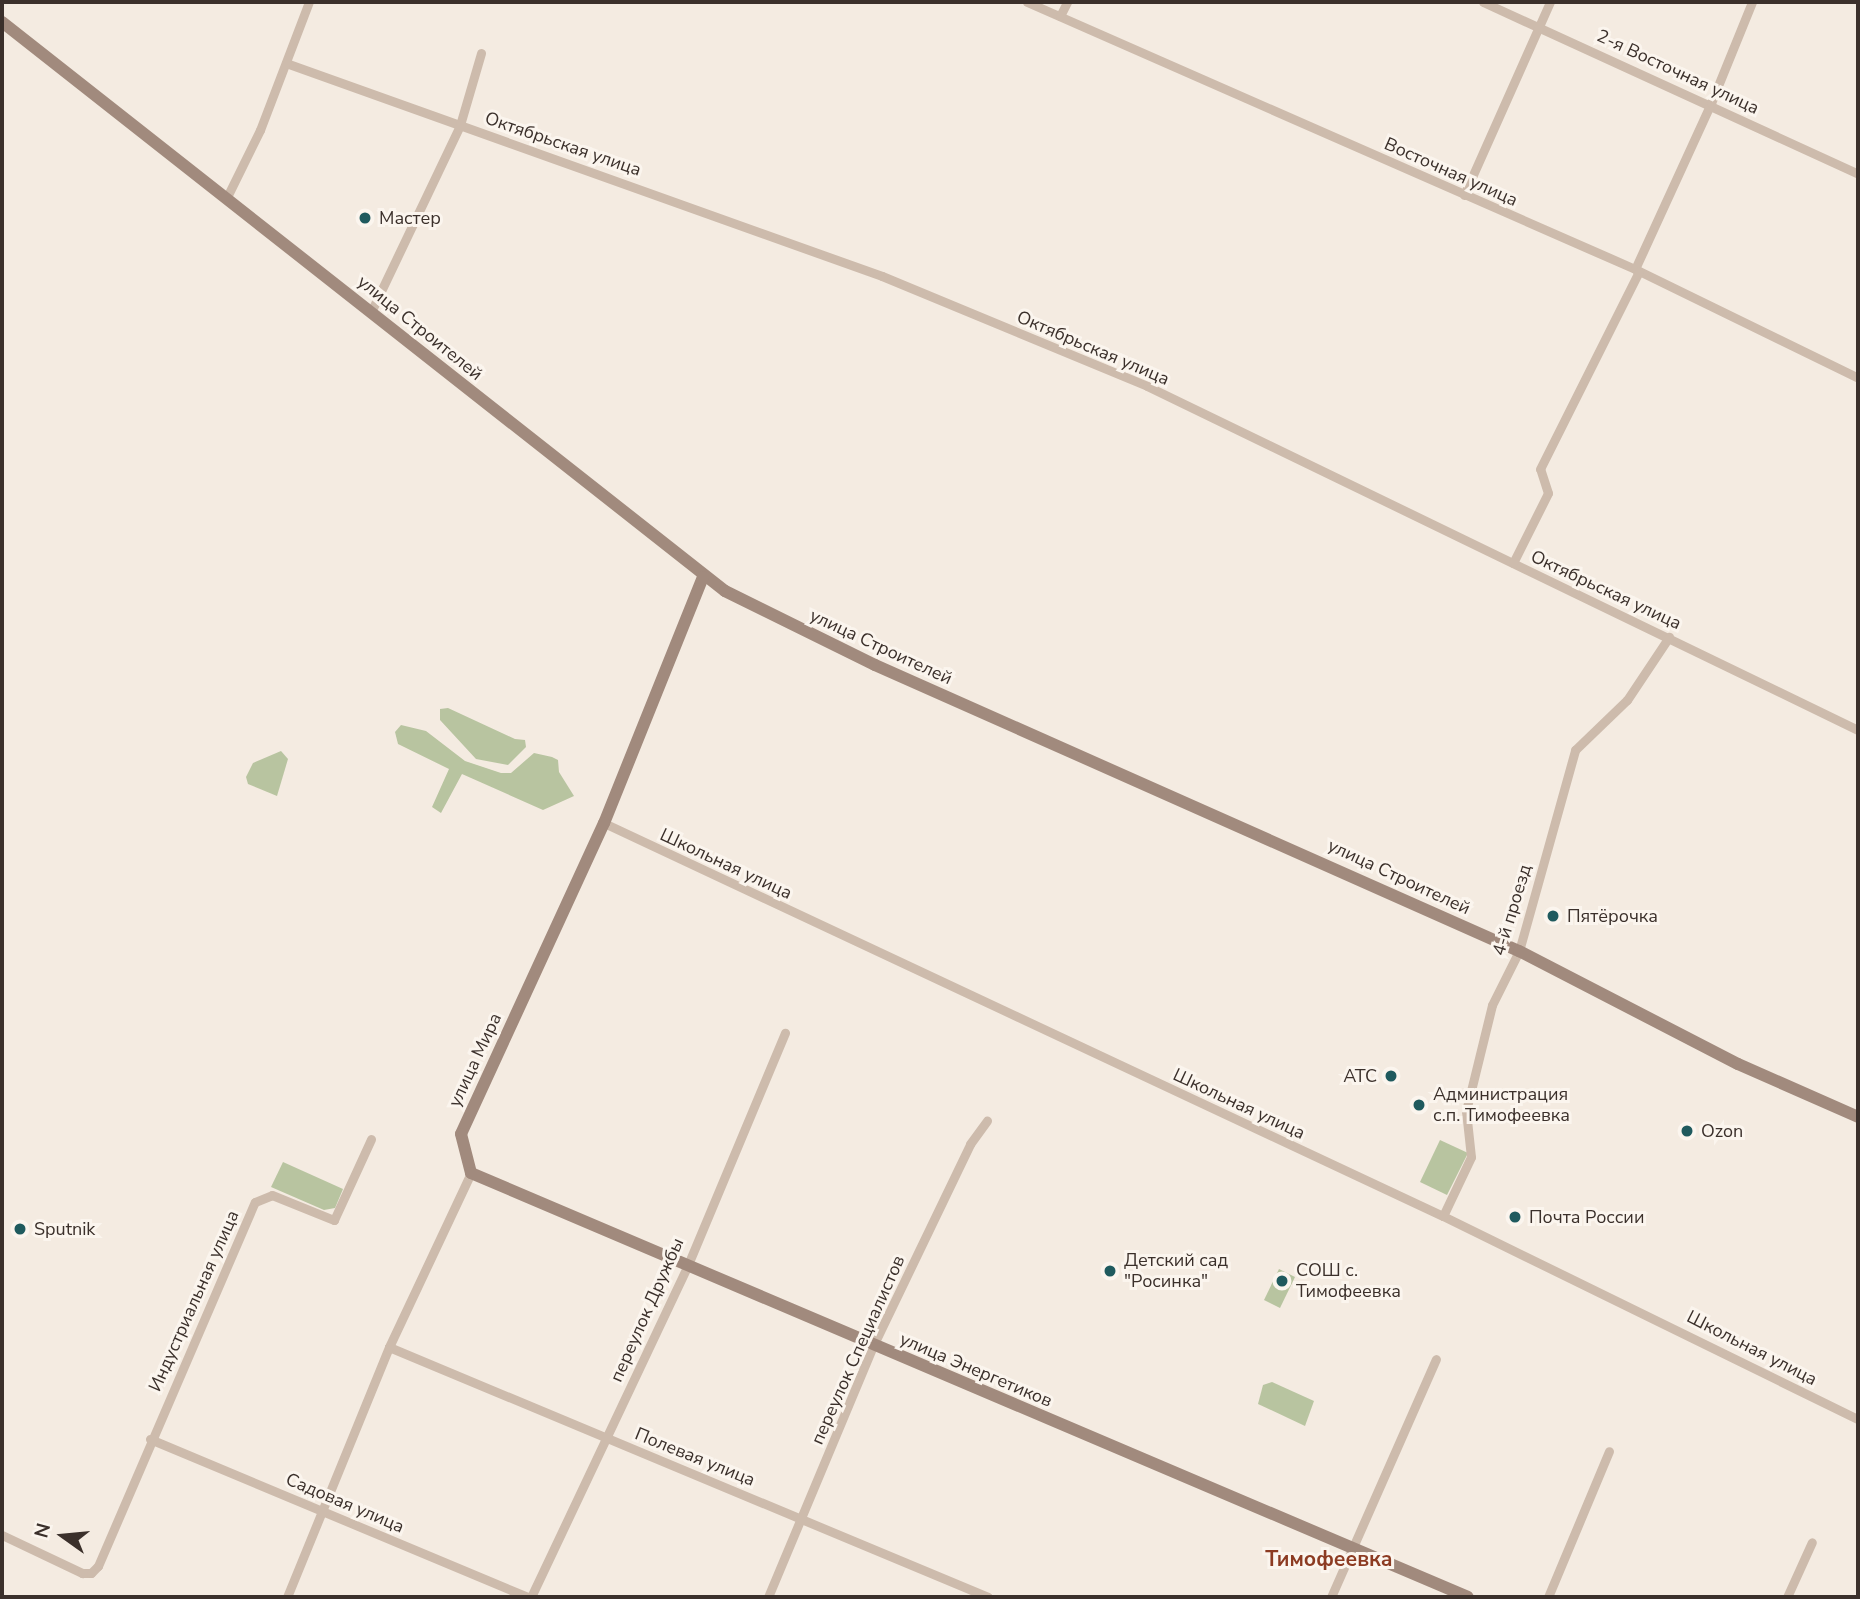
<!DOCTYPE html>
<html>
<head>
<meta charset="utf-8">
<style>
	body { margin:0 }
	#map { position:relative; width:1860px; height:1599px; overflow:hidden; background:#f4ebe1; font-family:"Nunito Sans",sans-serif }
	div>[style] { position:absolute }
	[style*='--x'] { left:calc(var(--x)*1px); top:calc(var(--y)*1px); width:calc(var(--w)*1px); rotate:calc(var(--a)*1deg) }
	.green>* { inset:0; background:#b8c4a0 }
	.street>* { height:9px; margin:-4.5px; padding:0 4.5px; transform-origin:4.5px; border-radius:4.5px; background:#cdbbac }
	.secondary>* { height:12px; margin:-6px; padding:0 6px; transform-origin:6px; border-radius:6px; background:#a18a7d }
	.dots>* { width:19px; height:19px; translate:-50% -50%; box-sizing:border-box; border:4px solid #fbf5ee; border-radius:50% }
	span { translate:-50% -50%; white-space:nowrap; text-align:center; line-height:1.15; -webkit-text-stroke:6px #fbf5ee; paint-order:stroke }
	.street-label { font-size:18px; color:#3b302b }
	.poi-label { font-size:18px; color:#3b302b }
	.left { translate:0 -50%; text-align:left }
	.right { translate:-100% -50%; text-align:right }
	.quarter-label { font-size:21px; color:#8c3b22; font-weight:700 }
	.frame { position:absolute; inset:0; border:4px solid #3b302b; pointer-events:none }
	.north { position:absolute; left:28px; top:1501px; width:70px; height:70px; -webkit-text-stroke:5px #fbf5ee; paint-order:stroke; rotate:285deg; font-size:19px; font-weight:700; line-height:28px; text-align:center; color:#3b302b }
	.north::after { content:''; display:block; margin:auto; width:24px; height:32px; background:#3b302b; clip-path:polygon(50% 0,100% 100%,50% 72%,0 100%) }
</style>
</head>
<body>
<div id="map">
	<div class="green">
		<i style="clip-path:polygon(448px 708px,515px 739px,525px 740px,526px 747px,508px 765px,476px 759px,440px 720px,440px 709px)"></i>
		<i style="clip-path:polygon(401px 725px,426px 731px,465px 761px,501px 773px,511px 773px,534px 753px,552px 757px,558px 760px,559px 772px,574px 796px,543px 810px,462px 774px,441px 813px,432px 807px,449px 769px,398px 744px,395px 732px)"></i>
		<i style="clip-path:polygon(281px 751px,288px 759px,277px 796px,248px 784px,246px 777px,253px 763px)"></i>
		<i style="clip-path:polygon(1440px 1140px,1468px 1153px,1447px 1195px,1420px 1182px)"></i>
		<i style="clip-path:polygon(283px 1162px,343px 1189px,335px 1208px,324px 1210px,271px 1187px)"></i>
		<i style="clip-path:polygon(1279px 1269px,1295px 1277px,1280px 1308px,1264px 1300px)"></i>
		<i style="clip-path:polygon(1272px 1382px,1314px 1401px,1305px 1426px,1258px 1404px,1263px 1385px)"></i>
	</div>
	<div class="street">
		<i style="--x:1027;--y:2;--w:664;--a:23.71"></i>
		<i style="--x:1635;--y:269;--w:248;--a:26"></i>
		<i style="--x:1483;--y:2;--w:413;--a:24.6"></i>
		<i style="--x:1060;--y:16;--w:16;--a:-63"></i>
		<i style="--x:286;--y:63;--w:633;--a:19.67"></i>
		<i style="--x:882;--y:276;--w:287;--a:22.5"></i>
		<i style="--x:1147;--y:386;--w:790;--a:25.82"></i>
		<i style="--x:1464;--y:195;--w:211;--a:-66"></i>
		<i style="--x:227;--y:197;--w:75;--a:-63.8"></i>
		<i style="--x:260;--y:130;--w:137;--a:-69.1"></i>
		<i style="--x:1635;--y:269;--w:183;--a:-65.4"></i>
		<i style="--x:1711;--y:103;--w:109;--a:-67.9"></i>
		<i style="--x:371;--y:312;--w:207;--a:-64.5"></i>
		<i style="--x:460;--y:125;--w:75;--a:-73.7"></i>
		<i style="--x:1513;--y:563;--w:78;--a:-63.4"></i>
		<i style="--x:1548;--y:493;--w:25;--a:-108"></i>
		<i style="--x:1540;--y:469;--w:221;--a:-63.4"></i>
		<i style="--x:604;--y:823;--w:926;--a:25.1"></i>
		<i style="--x:1443;--y:1216;--w:462;--a:26.1"></i>
		<i style="--x:1443;--y:1216;--w:65;--a:-64.6"></i>
		<i style="--x:1471;--y:1157;--w:46;--a:-96.2"></i>
		<i style="--x:1466;--y:1111;--w:109;--a:-76.2"></i>
		<i style="--x:1492;--y:1005;--w:60;--a:-63.4"></i>
		<i style="--x:1519;--y:951;--w:209;--a:-74.4"></i>
		<i style="--x:1575;--y:750;--w:72;--a:-43.9"></i>
		<i style="--x:1627;--y:700;--w:76;--a:-56.3"></i>
		<i style="--x:389;--y:1347;--w:649;--a:22.65"></i>
		<i style="--x:150;--y:1439;--w:410;--a:22.7"></i>
		<i style="--x:2;--y:1535;--w:89;--a:25.4"></i>
		<i style="--x:82;--y:1573;--w:9;--a:0"></i>
		<i style="--x:91;--y:1573;--w:10;--a:-45"></i>
		<i style="--x:98;--y:1566;--w:396;--a:-66.7"></i>
		<i style="--x:255;--y:1202;--w:18;--a:-22"></i>
		<i style="--x:272;--y:1195;--w:67;--a:22"></i>
		<i style="--x:334;--y:1220;--w:89;--a:-65.4"></i>
		<i style="--x:287;--y:1597;--w:270;--a:-67.8"></i>
		<i style="--x:389;--y:1347;--w:192;--a:-64.8"></i>
		<i style="--x:531;--y:1597;--w:365;--a:-64.7"></i>
		<i style="--x:687;--y:1267;--w:254;--a:-67.3"></i>
		<i style="--x:768;--y:1597;--w:272;--a:-67.3"></i>
		<i style="--x:873;--y:1346;--w:224;--a:-64.3"></i>
		<i style="--x:970;--y:1144;--w:29;--a:-54"></i>
		<i style="--x:1331;--y:1597;--w:260;--a:-66.2"></i>
		<i style="--x:1548;--y:1597;--w:158;--a:-67.3"></i>
		<i style="--x:1787;--y:1597;--w:60;--a:-65.6"></i>
	</div>
	<div class="secondary">
		<i style="--x:2;--y:22;--w:920;--a:38.2"></i>
		<i style="--x:725;--y:591;--w:167;--a:26.3"></i>
		<i style="--x:875;--y:665;--w:705;--a:23.95"></i>
		<i style="--x:1519;--y:951;--w:246;--a:27.3"></i>
		<i style="--x:1738;--y:1064;--w:131;--a:23.8"></i>
		<i style="--x:703;--y:577;--w:265;--a:111.9"></i>
		<i style="--x:604;--y:823;--w:342;--a:114.7"></i>
		<i style="--x:461;--y:1134;--w:40;--a:75.6"></i>
		<i style="--x:471;--y:1173;--w:1083;--a:23.04"></i>
	</div>
	<div class="dots">
		<i style="left:365px;top:218px;background:#1f5a5e"></i>
		<i style="left:1553px;top:916px;background:#1f5a5e"></i>
		<i style="left:1391px;top:1076px;background:#1f5a5e"></i>
		<i style="left:1419px;top:1105px;background:#1f5a5e"></i>
		<i style="left:1687px;top:1131px;background:#1f5a5e"></i>
		<i style="left:1515px;top:1217px;background:#1f5a5e"></i>
		<i style="left:20px;top:1229px;background:#1f5a5e"></i>
		<i style="left:1110px;top:1271px;background:#1f5a5e"></i>
		<i style="left:1282px;top:1281px;background:#1f5a5e"></i>
	</div>
	<div class="street-label">
		<span style="left:1678px;top:72px;rotate:25deg">2-я Восточная улица</span>
		<span style="left:563px;top:144px;rotate:19deg">Октябрьская улица</span>
		<span style="left:1451px;top:172px;rotate:24deg">Восточная улица</span>
		<span style="left:420px;top:328px;rotate:39deg">улица Строителей</span>
		<span style="left:1093px;top:348px;rotate:23deg">Октябрьская улица</span>
		<span style="left:1606px;top:590px;rotate:25deg">Октябрьская улица</span>
		<span style="left:881px;top:647px;rotate:25deg">улица Строителей</span>
		<span style="left:726px;top:864px;rotate:25deg">Школьная улица</span>
		<span style="left:1399px;top:877px;rotate:25deg">улица Строителей</span>
		<span style="left:1512px;top:910px;rotate:-73deg">4-й проезд</span>
		<span style="left:475px;top:1060px;rotate:-65deg">улица Мира</span>
		<span style="left:1239px;top:1104px;rotate:25deg">Школьная улица</span>
		<span style="left:194px;top:1301px;rotate:-66deg">Индустриальная улица</span>
		<span style="left:647px;top:1310px;rotate:-66deg">переулок Дружбы</span>
		<span style="left:1752px;top:1348px;rotate:27deg">Школьная улица</span>
		<span style="left:858px;top:1350px;rotate:-66deg">переулок Специалистов</span>
		<span style="left:976px;top:1370px;rotate:23deg">улица Энергетиков</span>
		<span style="left:695px;top:1457px;rotate:22deg">Полевая улица</span>
		<span style="left:345px;top:1503px;rotate:23deg">Садовая улица</span>
	</div>
	<div class="poi-label">
		<span class="left" style="left:379px;top:218px">Мастер</span>
		<span class="left" style="left:1567px;top:916px">Пятёрочка</span>
		<span class="right" style="left:1377px;top:1076px">АТС</span>
		<span class="left" style="left:1433px;top:1105px">Администрация<br>с.п. Тимофеевка</span>
		<span class="left" style="left:1701px;top:1131px">Ozon</span>
		<span class="left" style="left:1529px;top:1217px">Почта России</span>
		<span class="left" style="left:34px;top:1229px">Sputnik</span>
		<span class="left" style="left:1124px;top:1271px">Детский сад<br>"Росинка"</span>
		<span class="left" style="left:1296px;top:1281px">СОШ с.<br>Тимофеевка</span>
	</div>
	<div class="quarter-label">
		<span style="left:1329px;top:1559px">Тимофеевка</span>
	</div>
	<div class="frame"></div>
	<div class="north">N</div>
</div>
</body>
</html>
